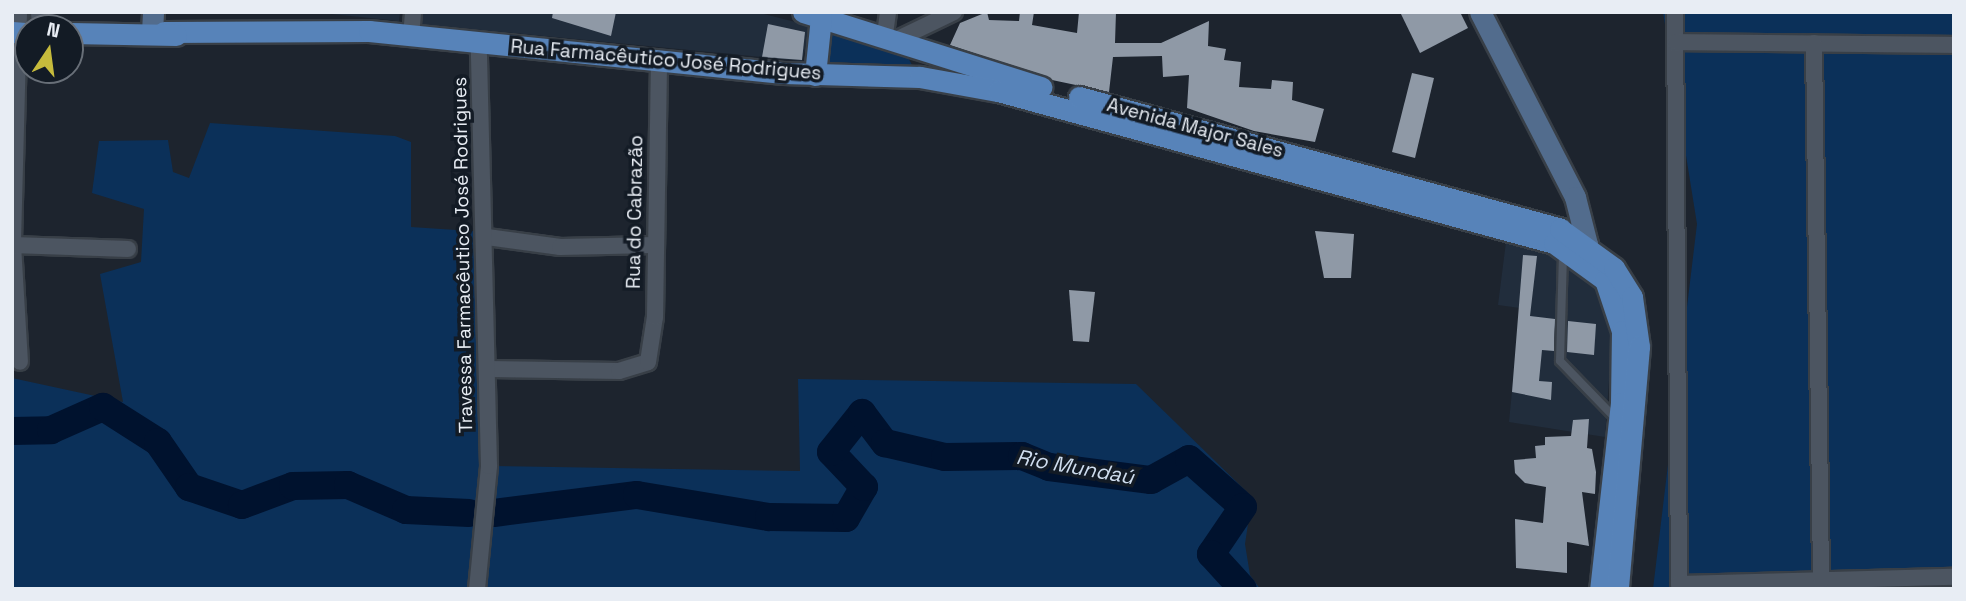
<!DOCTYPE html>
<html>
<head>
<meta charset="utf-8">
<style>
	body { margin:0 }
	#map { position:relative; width:1966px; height:601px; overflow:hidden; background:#1d242e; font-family:"Space Grotesk",sans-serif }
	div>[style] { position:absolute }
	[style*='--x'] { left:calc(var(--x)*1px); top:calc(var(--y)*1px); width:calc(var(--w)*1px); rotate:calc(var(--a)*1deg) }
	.built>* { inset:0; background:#212d3c }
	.green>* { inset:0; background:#0b3059 }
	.river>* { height:28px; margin:-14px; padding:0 14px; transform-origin:14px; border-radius:14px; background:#00122e }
	.building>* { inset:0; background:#8f99a6 }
	.roads { filter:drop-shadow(2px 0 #383f47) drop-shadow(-2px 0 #383f47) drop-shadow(0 2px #383f47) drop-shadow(0 -2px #383f47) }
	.lane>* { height:8px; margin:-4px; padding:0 4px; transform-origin:4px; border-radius:4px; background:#4c5561 }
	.street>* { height:16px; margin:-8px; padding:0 8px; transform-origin:8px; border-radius:8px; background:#4c5561 }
	.secondary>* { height:21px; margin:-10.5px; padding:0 10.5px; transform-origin:10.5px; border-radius:10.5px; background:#526c8d }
	.primary>* { height:21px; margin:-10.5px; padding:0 10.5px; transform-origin:10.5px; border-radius:10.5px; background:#5783b9 }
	span { translate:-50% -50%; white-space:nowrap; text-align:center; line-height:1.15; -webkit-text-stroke:7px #131b25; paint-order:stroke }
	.street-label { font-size:19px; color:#e8edf4 }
	.water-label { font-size:21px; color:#cfddee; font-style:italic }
	.frame { position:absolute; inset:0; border:14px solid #e8edf4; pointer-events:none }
	.north { position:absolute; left:14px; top:14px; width:70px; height:70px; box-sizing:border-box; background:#131b25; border:2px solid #686f78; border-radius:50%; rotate:13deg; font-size:19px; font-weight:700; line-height:28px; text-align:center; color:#e8edf4 }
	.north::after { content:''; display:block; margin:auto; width:24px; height:32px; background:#c6bb3c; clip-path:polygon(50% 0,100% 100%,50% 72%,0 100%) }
</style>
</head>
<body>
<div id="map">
	<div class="built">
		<i style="clip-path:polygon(312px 12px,400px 12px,399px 21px)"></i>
		<i style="clip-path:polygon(421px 12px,756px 12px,811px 26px,802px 61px,420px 24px)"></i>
		<i style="clip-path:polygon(1506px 242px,1546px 249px,1584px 269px,1605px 297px,1612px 338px,1605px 437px,1509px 422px,1520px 308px,1498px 305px)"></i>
	</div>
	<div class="green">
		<i style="clip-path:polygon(1663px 12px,1954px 12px,1954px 589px,1653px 589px,1697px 224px)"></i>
		<i style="clip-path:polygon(830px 34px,905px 52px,912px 65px,826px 62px)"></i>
		<i style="clip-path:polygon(210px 123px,395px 136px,411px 142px,411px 227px,486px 232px,489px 466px,800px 471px,798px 379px,1136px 384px,1252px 497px,1245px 544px,1250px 575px,1260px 589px,12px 589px,12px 378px,123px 402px,100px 274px,141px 262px,144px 209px,92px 193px,99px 141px,168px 140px,173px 172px,189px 178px)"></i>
	</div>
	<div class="river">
		<i style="--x:12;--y:431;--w:39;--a:-1"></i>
		<i style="--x:51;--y:430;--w:57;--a:-23.9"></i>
		<i style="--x:103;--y:407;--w:65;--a:32.5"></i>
		<i style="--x:158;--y:442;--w:55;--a:55.4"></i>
		<i style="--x:189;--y:487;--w:56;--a:18.8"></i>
		<i style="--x:242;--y:505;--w:54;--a:-20.4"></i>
		<i style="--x:293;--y:486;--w:55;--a:-1"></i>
		<i style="--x:348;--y:485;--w:63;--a:23.3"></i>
		<i style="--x:406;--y:510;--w:63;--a:2.7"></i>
		<i style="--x:494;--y:513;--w:144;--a:-7.2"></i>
		<i style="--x:637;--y:495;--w:134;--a:9.5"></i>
		<i style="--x:769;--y:517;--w:77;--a:0.7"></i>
		<i style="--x:846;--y:518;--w:36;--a:-60"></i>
		<i style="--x:864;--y:487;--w:48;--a:-133.3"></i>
		<i style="--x:831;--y:452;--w:50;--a:-51.5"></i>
		<i style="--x:862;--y:413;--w:38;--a:53"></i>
		<i style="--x:885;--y:443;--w:62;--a:13.1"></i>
		<i style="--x:945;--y:457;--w:77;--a:-0.7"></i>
		<i style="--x:1022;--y:456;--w:29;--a:22"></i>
		<i style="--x:1049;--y:467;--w:103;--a:7.3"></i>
		<i style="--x:1151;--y:480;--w:43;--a:-28.9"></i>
		<i style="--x:1189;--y:459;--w:72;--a:41.6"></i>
		<i style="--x:1243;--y:507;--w:57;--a:124.2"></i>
		<i style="--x:1211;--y:554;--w:47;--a:47.6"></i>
	</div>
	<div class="building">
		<i style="clip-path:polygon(553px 12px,616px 12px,611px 36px,552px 18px)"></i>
		<i style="clip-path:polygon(987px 12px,989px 20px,1019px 21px,1020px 12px,1034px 12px,1032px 25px,1077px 33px,1079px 12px,1116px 12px,1115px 43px,1161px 43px,1209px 21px,1208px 46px,1226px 49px,1224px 60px,1241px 62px,1239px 87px,1271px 89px,1272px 80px,1293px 82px,1292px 100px,1324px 109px,1315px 142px,1254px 131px,1187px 108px,1189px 75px,1163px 77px,1162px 56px,1113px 57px,1109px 92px,1052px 80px,950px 45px,960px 23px)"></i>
		<i style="clip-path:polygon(1400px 12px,1460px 12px,1468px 28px,1420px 53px)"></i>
		<i style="clip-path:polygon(768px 24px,805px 32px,802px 60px,762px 57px)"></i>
		<i style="clip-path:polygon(1412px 73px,1434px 78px,1415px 158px,1392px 152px)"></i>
		<i style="clip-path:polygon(1315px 231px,1354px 234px,1351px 278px,1324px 278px)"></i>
		<i style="clip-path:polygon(1523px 255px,1537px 256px,1530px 316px,1555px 319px,1554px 351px,1542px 350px,1539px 381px,1552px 382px,1551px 400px,1512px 392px)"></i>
		<i style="clip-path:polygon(1069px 290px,1095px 292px,1089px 342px,1073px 341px)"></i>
		<i style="clip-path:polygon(1568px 321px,1596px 324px,1594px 355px,1567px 352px)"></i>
		<i style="clip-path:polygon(1589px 419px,1587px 448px,1592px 449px,1596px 472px,1595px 494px,1582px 492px,1589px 546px,1567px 542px,1567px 573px,1516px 568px,1515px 519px,1543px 523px,1546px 487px,1525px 483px,1515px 473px,1514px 460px,1536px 458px,1535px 446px,1545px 445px,1545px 437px,1571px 436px,1573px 420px)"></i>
	</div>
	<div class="roads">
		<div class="lane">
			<i style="--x:1563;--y:254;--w:107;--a:91.6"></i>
			<i style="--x:1560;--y:361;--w:79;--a:46"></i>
		</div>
		<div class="street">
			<i style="--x:19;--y:12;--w:233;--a:91.5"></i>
			<i style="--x:13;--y:245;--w:117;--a:86.6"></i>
			<i style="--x:39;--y:12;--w:16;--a:86"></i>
			<i style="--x:1675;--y:12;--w:572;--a:89.6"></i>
			<i style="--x:1679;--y:584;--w:275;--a:-1.5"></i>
			<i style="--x:885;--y:34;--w:22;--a:-82"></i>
			<i style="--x:411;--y:36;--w:24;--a:-85"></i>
			<i style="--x:900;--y:38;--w:60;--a:-25.7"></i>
			<i style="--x:1676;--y:42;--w:278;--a:0.6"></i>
			<i style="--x:1814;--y:43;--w:537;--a:89.25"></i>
			<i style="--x:487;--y:237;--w:74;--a:7.8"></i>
			<i style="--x:560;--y:247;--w:95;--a:-1.2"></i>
			<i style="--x:13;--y:245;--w:115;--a:2"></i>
			<i style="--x:489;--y:369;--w:130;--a:0.9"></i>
			<i style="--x:619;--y:371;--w:30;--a:-17"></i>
			<i style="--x:648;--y:362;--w:46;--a:-81.2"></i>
			<i style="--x:655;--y:317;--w:256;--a:-89.1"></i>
			<i style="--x:477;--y:589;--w:124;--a:-84.4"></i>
			<i style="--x:489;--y:466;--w:423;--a:-91.4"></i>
		</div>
		<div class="secondary">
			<i style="--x:1480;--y:12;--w:208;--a:62.8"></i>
			<i style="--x:1575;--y:197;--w:49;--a:75.7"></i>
			<i style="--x:1587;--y:244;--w:17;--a:97"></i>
			<i style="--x:152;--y:32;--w:20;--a:-87"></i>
		</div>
		<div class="primary">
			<i style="--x:803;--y:12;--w:250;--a:17.5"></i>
			<i style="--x:12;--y:32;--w:16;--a:4"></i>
			<i style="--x:164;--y:32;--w:205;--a:-0.3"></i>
			<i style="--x:369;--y:31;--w:416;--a:5.8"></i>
			<i style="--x:783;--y:73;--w:137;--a:1.7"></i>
			<i style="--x:920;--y:77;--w:79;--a:10.2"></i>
			<i style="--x:998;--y:91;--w:576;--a:15.29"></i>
			<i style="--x:1554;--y:243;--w:63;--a:36"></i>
			<i style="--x:1605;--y:280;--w:54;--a:71.6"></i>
			<i style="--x:1622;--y:331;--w:72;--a:90.8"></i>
			<i style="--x:1621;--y:403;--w:187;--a:96.4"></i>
			<i style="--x:70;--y:33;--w:106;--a:1.1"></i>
			<i style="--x:815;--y:75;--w:58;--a:-84.1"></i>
			<i style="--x:1079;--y:97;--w:499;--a:15.3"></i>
			<i style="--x:1560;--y:229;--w:67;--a:35.8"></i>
			<i style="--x:1614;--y:268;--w:34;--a:58"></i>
			<i style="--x:1632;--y:297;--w:50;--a:82"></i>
			<i style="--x:1639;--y:347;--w:243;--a:95"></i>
		</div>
	</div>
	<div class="street-label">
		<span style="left:666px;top:60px;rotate:5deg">Rua Farmacêutico José Rodrigues</span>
		<span style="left:1195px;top:128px;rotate:15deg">Avenida Major Sales</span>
		<span style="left:635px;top:212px;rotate:-89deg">Rua do Cabrazão</span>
		<span style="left:463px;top:255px;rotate:-91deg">Travessa Farmacêutico José Rodrigues</span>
	</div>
	<div class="water-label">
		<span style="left:1075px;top:467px;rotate:10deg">Rio Mundaú</span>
	</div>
	<div class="frame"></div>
	<div class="north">N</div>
</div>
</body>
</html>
